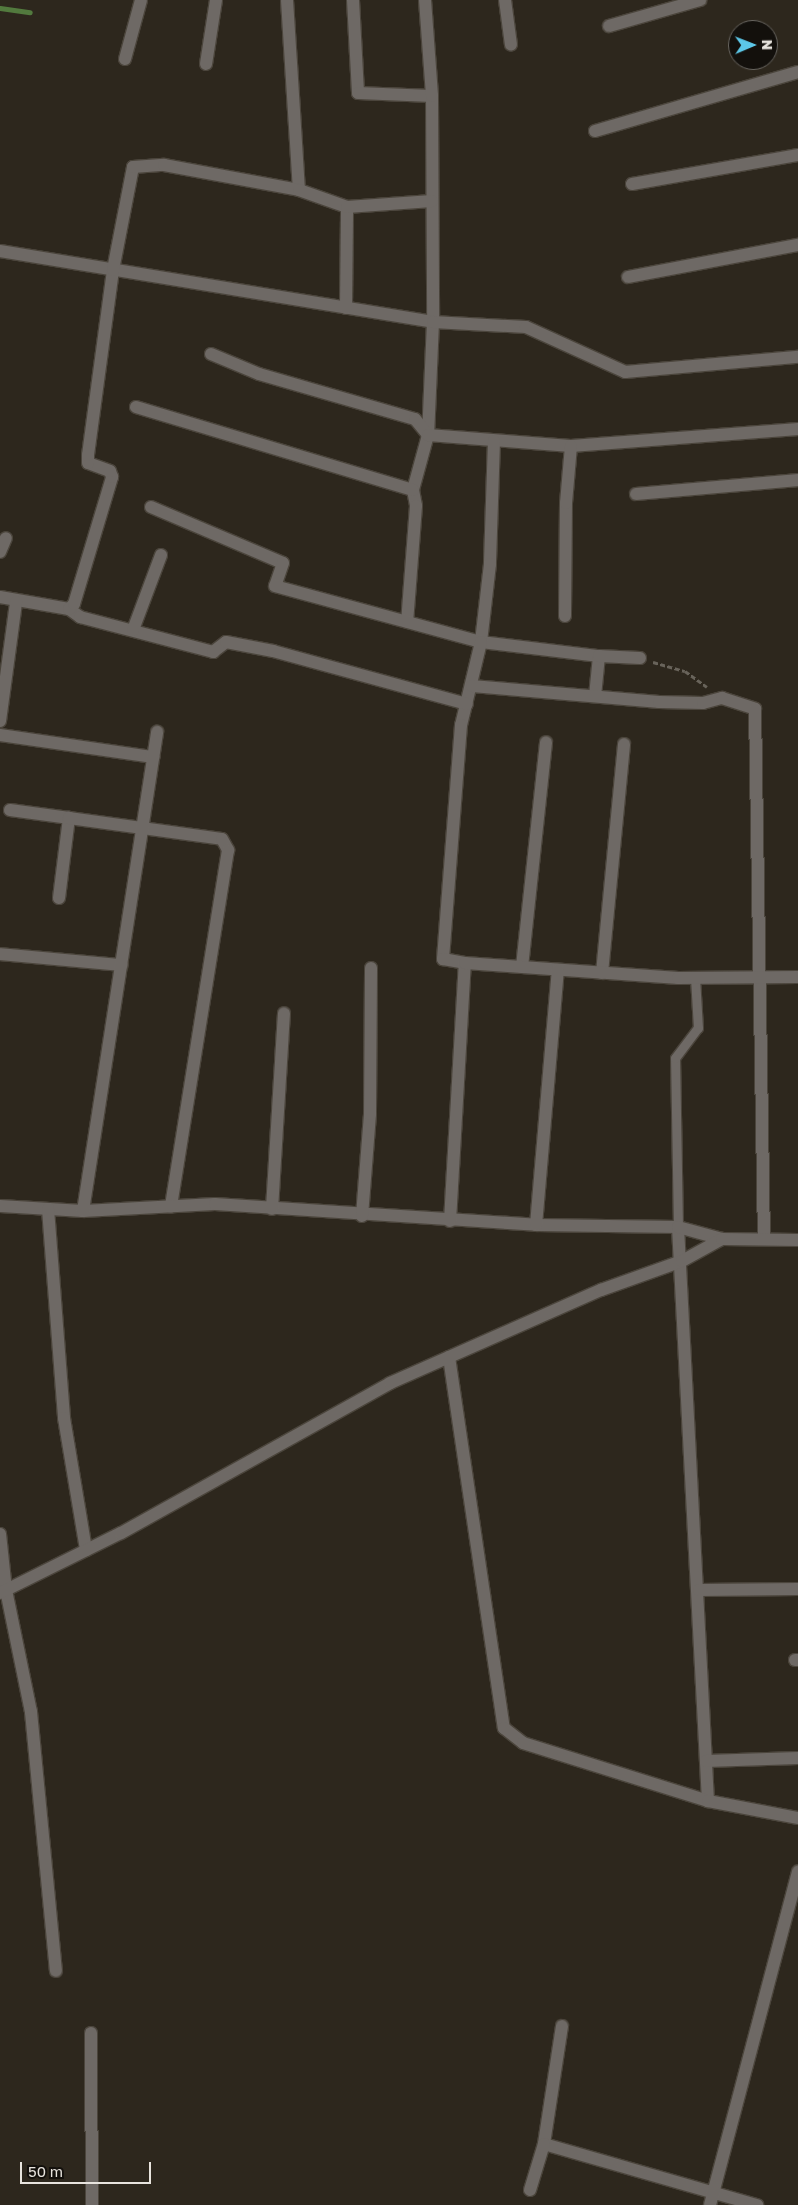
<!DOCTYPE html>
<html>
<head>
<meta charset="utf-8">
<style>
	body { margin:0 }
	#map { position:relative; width:798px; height:2205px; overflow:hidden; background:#2d271d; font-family:"Golos Text",sans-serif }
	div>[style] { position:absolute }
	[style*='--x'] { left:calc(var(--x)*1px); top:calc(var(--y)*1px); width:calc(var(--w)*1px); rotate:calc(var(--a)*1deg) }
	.stream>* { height:5px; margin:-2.5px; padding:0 2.5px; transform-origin:2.5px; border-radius:2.5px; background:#527a3e }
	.path>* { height:3px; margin-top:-1.5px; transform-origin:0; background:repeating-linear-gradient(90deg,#68635a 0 5px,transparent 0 7.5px) }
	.roads { filter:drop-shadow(1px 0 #4b453c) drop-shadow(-1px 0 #4b453c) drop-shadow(0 1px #4b453c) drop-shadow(0 -1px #4b453c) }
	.lane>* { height:9px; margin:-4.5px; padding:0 4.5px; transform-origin:4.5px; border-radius:4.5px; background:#6e6965 }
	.street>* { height:12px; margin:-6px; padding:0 6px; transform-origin:6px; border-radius:6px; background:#6e6965 }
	span { translate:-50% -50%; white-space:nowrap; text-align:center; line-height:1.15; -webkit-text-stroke:4px #13100c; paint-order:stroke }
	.north { position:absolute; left:728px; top:20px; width:50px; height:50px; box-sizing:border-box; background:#13100c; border:1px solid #686560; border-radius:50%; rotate:89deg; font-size:14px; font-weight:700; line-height:20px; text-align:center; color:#e8e4de }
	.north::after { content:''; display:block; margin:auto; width:18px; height:22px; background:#5cc7e8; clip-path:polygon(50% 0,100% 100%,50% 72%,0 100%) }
	.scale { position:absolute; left:20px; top:2162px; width:131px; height:22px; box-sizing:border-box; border:2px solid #e8e4de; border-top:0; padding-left:6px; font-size:15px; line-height:18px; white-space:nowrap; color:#e8e4de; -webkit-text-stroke:4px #13100c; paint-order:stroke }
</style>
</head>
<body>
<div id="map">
	<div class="stream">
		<i style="--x:0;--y:8;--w:30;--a:8"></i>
	</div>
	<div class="path">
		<i style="--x:653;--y:662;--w:33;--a:16"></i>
		<i style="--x:685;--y:671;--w:27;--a:36"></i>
	</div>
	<div class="roads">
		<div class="lane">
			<i style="--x:678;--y:1227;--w:169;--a:-91"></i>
			<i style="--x:675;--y:1058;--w:38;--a:-53"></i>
			<i style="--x:698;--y:1028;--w:50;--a:-93.4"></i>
		</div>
		<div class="street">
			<i style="--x:287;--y:0;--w:190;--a:86.4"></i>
			<i style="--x:353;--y:0;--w:93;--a:86.9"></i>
			<i style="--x:358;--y:93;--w:74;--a:2.3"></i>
			<i style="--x:432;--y:96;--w:226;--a:89.7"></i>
			<i style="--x:433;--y:322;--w:113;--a:92.5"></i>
			<i style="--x:428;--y:435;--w:57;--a:105.3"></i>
			<i style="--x:413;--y:490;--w:16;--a:79"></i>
			<i style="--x:416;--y:506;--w:116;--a:94.4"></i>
			<i style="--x:425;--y:0;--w:96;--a:85.8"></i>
			<i style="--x:505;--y:0;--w:45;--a:82.4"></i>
			<i style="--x:609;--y:26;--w:95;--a:-15.9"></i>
			<i style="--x:125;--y:59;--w:61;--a:-74.8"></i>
			<i style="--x:206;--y:64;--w:65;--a:-81.1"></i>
			<i style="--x:595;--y:131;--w:211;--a:-16.2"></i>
			<i style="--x:632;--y:184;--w:169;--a:-9.9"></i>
			<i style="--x:0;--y:251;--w:439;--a:9.3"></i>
			<i style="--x:433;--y:322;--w:93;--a:3.1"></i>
			<i style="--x:526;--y:327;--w:109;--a:24.4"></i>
			<i style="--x:625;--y:372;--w:174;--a:-5"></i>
			<i style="--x:628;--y:277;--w:173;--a:-10.7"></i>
			<i style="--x:346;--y:308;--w:101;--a:-89.4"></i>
			<i style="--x:211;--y:354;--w:52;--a:22.6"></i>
			<i style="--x:259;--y:374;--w:162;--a:16.1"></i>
			<i style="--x:415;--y:419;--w:21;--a:51"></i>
			<i style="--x:428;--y:435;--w:143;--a:4.4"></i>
			<i style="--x:571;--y:446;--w:228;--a:-4.3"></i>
			<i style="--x:136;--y:407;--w:289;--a:16.7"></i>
			<i style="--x:494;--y:441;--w:123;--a:91.9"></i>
			<i style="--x:490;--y:564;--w:79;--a:96.6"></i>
			<i style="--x:481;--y:642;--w:119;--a:6.8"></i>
			<i style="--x:599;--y:656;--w:40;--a:95.7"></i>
			<i style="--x:636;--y:494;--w:163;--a:-4.9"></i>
			<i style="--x:151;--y:507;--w:143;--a:23"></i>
			<i style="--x:283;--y:563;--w:24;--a:109"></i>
			<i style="--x:275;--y:586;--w:213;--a:15.2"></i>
			<i style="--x:481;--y:642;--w:85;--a:103.5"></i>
			<i style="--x:461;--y:725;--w:235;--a:94.4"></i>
			<i style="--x:443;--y:959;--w:22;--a:10"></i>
			<i style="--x:0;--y:552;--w:15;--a:-67"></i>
			<i style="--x:0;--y:597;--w:70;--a:9.9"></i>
			<i style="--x:69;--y:609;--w:14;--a:36"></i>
			<i style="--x:80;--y:617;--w:138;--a:14.7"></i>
			<i style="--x:213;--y:652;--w:16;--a:-38"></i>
			<i style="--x:226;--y:642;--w:48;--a:10.8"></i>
			<i style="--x:273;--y:651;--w:201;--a:15.3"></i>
			<i style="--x:69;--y:609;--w:7;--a:-45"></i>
			<i style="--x:74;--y:604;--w:133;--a:-73.3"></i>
			<i style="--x:112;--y:477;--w:6;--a:-108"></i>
			<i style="--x:110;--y:471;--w:23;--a:-160"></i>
			<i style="--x:88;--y:463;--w:8;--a:-90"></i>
			<i style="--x:88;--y:455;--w:187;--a:-82.3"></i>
			<i style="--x:113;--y:270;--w:105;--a:-79"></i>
			<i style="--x:133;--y:167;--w:31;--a:-4"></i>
			<i style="--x:164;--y:165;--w:137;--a:10.5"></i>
			<i style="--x:299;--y:190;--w:51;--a:19.5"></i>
			<i style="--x:347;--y:207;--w:85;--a:-4"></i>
			<i style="--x:565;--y:616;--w:113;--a:-89.5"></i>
			<i style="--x:566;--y:503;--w:57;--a:-85"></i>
			<i style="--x:133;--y:630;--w:80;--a:-69.5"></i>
			<i style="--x:599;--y:656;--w:41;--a:2.8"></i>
			<i style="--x:472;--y:686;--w:188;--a:4.9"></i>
			<i style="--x:659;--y:702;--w:44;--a:1.3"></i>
			<i style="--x:703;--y:703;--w:20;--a:-15"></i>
			<i style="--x:722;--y:698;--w:35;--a:18"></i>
			<i style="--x:755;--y:709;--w:530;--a:89.03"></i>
			<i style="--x:0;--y:721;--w:120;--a:-82.3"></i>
			<i style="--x:0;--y:735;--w:155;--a:8.2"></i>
			<i style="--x:10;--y:810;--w:60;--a:7.7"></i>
			<i style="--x:59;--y:898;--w:81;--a:-82.9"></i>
			<i style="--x:69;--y:818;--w:154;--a:7.8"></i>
			<i style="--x:222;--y:839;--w:13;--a:61"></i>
			<i style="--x:228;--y:850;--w:361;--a:99.1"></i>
			<i style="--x:0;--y:954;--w:122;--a:5.2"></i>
			<i style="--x:522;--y:967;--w:226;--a:-83.9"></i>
			<i style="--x:602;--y:973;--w:230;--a:-84.5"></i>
			<i style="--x:0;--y:1206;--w:83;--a:3.4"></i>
			<i style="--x:83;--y:1211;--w:132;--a:-3"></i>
			<i style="--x:215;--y:1204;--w:322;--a:3.7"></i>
			<i style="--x:536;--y:1225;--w:142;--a:0.8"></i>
			<i style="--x:678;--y:1227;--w:575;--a:87.01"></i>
			<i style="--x:48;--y:1209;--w:210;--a:85.6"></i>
			<i style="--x:64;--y:1418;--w:134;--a:80.5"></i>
			<i style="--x:272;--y:1209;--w:196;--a:-86.5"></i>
			<i style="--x:83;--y:1211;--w:485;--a:-81.2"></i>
			<i style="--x:362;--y:1216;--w:102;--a:-85.5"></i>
			<i style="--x:370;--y:1114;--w:146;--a:-89.6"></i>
			<i style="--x:450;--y:1221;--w:258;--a:-86.7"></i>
			<i style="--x:465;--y:963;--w:214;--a:4"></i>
			<i style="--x:678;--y:978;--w:120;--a:-0.5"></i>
			<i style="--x:536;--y:1225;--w:256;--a:-85.1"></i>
			<i style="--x:678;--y:1227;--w:46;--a:15.3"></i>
			<i style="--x:449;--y:1357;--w:375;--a:81.6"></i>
			<i style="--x:504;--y:1728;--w:24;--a:38"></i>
			<i style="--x:523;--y:1743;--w:194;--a:17.4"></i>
			<i style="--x:708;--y:1801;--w:92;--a:10.7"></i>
			<i style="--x:0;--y:1534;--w:56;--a:83.9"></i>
			<i style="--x:6;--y:1590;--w:125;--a:78.4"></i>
			<i style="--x:31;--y:1712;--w:260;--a:84.5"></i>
			<i style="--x:699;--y:1590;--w:99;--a:-0.6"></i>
			<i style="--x:0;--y:1593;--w:135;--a:-26.4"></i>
			<i style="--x:121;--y:1533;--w:308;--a:-29.1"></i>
			<i style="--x:390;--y:1383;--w:231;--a:-23.8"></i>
			<i style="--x:601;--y:1290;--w:86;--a:-19.7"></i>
			<i style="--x:682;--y:1261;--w:46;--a:-28.8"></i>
			<i style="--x:722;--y:1239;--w:76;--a:0.8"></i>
			<i style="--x:795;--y:1660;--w:3;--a:0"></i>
			<i style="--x:706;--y:1761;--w:92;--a:-1.9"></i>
			<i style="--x:562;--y:2026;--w:119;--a:98.7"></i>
			<i style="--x:544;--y:2144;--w:222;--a:16"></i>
			<i style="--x:91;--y:2033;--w:172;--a:89.7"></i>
			<i style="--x:530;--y:2190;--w:48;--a:-73.1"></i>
			<i style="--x:710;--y:2205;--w:345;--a:-75.2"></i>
		</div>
	</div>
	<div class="north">N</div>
	<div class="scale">50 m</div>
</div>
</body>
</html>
